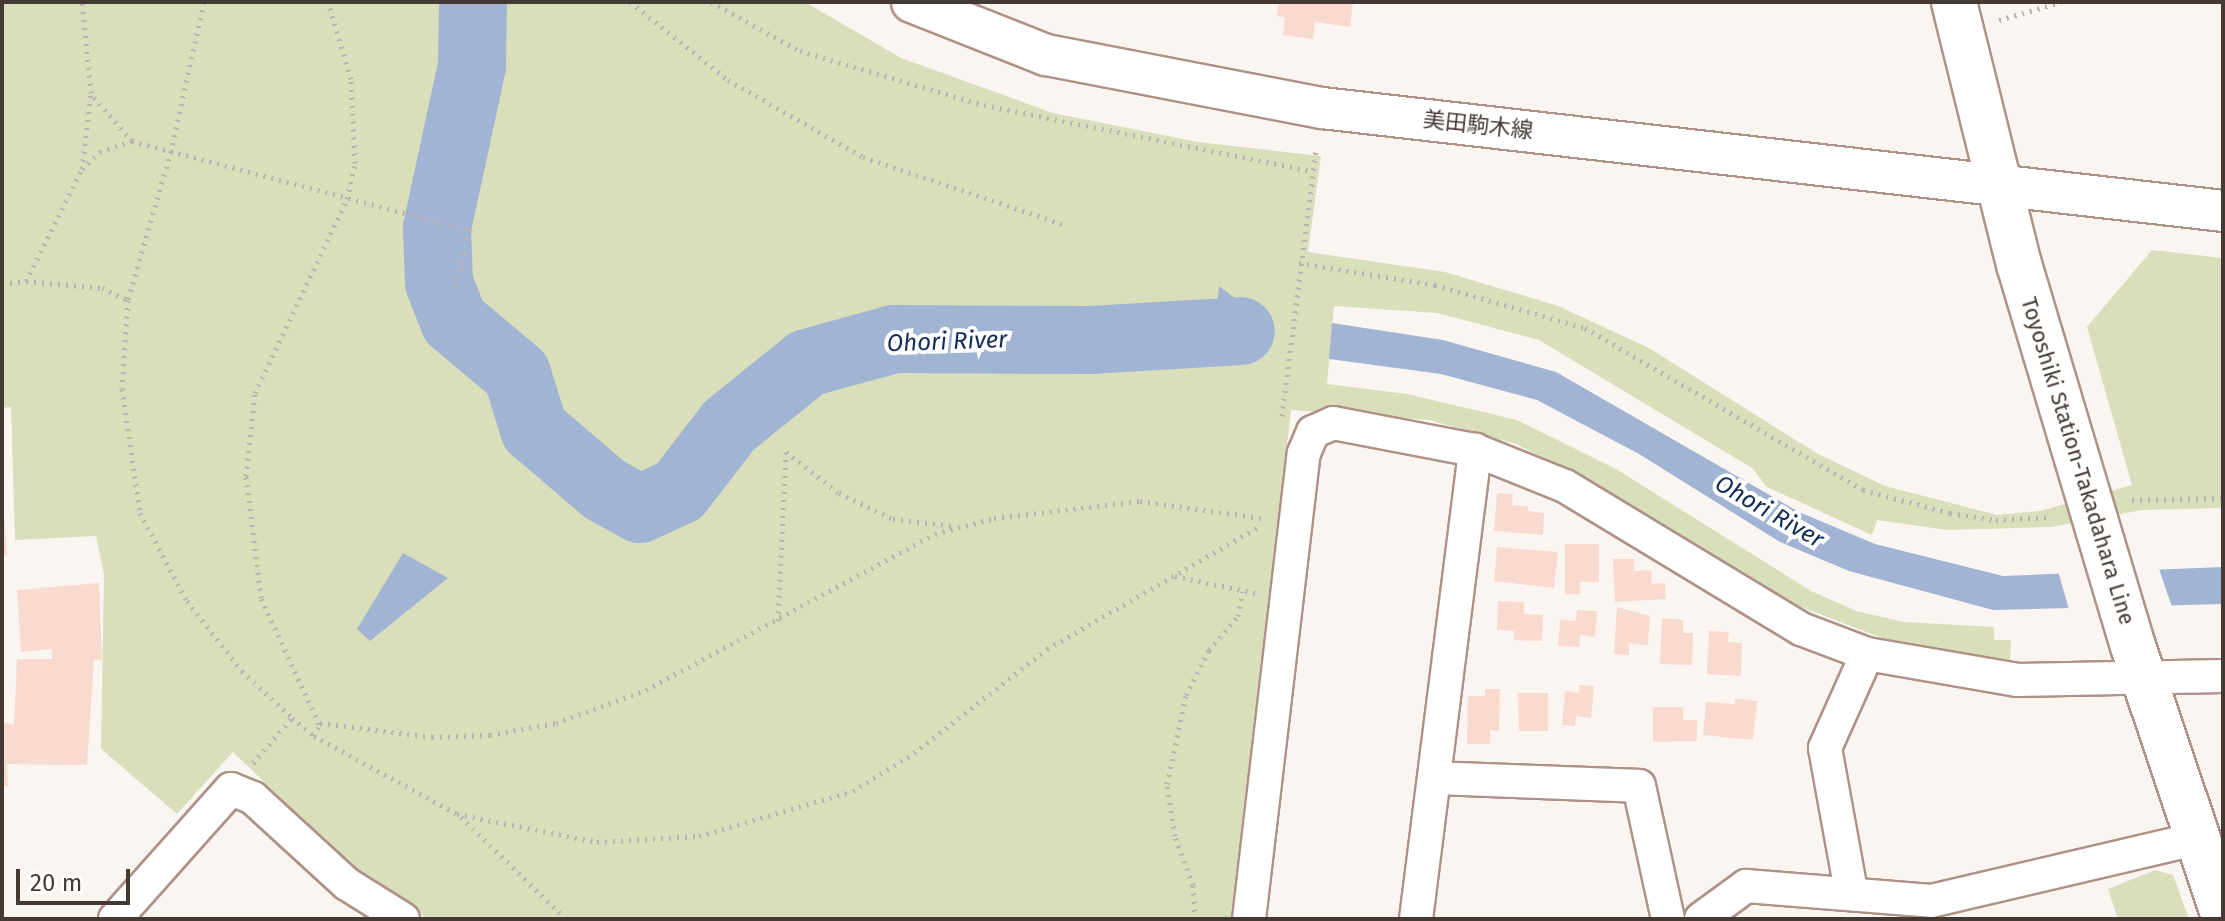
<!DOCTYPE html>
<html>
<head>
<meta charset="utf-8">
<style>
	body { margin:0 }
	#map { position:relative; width:2225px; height:921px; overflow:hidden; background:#fbf5f2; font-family:"Fira Sans","Noto Sans JP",sans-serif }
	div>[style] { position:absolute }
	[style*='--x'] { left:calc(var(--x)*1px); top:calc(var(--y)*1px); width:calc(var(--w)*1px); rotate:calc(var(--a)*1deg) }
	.green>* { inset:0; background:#d9dfbb }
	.water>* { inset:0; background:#a1b4d4 }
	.pier>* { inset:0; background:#fbf5f2 }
	.river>* { height:68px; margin:-34px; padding:0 34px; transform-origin:34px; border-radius:34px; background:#a1b4d4 }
	.building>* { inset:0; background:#f8dace }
	.path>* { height:5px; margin-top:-2.5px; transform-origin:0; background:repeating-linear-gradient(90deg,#bcb4b0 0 2px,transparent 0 8px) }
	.roads { filter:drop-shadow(2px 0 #ae9287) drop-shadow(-2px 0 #ae9287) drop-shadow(0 2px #ae9287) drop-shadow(0 -2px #ae9287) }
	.minor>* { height:32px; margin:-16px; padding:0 16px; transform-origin:16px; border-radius:16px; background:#fff }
	.tertiary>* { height:40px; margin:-20px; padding:0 20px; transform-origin:20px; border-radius:20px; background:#fff }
	.secondary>* { height:44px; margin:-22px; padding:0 22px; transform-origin:22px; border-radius:22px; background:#fff }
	span { translate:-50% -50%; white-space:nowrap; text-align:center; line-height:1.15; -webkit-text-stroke:8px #fff; paint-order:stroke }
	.street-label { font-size:22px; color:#453934 }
	.water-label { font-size:24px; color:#142c55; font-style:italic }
	.frame { position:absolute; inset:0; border:4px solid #453934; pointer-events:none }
	.scale { position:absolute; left:16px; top:869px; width:114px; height:36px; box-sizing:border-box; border:4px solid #453934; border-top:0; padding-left:10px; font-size:24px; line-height:28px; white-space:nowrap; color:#453934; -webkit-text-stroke:6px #fff; paint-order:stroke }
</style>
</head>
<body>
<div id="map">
	<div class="green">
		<i style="clip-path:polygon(2px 2px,805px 2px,901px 58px,1053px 113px,1198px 142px,1321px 156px,1308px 252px,1445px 272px,1558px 306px,1649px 348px,1818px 454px,1885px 486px,1997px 515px,2040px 511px,2132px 485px,2087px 327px,2152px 250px,2223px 258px,2223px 508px,2142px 510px,2052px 527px,1947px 530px,1877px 520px,1872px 535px,1767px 487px,1752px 468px,1539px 340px,1437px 313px,1334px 306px,1327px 384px,1407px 394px,1517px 420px,1616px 469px,1811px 591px,1857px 611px,1903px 622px,1994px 627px,1994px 640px,2011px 640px,2010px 663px,1960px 659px,1887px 640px,1799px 606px,1596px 483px,1516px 444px,1429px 420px,1291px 410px,1232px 919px,428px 919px,362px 876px,233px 752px,177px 814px,101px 749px,104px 574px,96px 536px,15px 540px,11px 407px,2px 408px)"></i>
		<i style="clip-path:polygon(2155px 870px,2173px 875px,2189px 919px,2118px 919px,2108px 889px)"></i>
	</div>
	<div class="water">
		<i style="clip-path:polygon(1219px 286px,1248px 308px,1245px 348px,1211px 363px)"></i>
		<i style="clip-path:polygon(1332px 323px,1443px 340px,1556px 372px,1799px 512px,1875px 544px,2003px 576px,2223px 567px,2223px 604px,1993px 610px,1849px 571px,1780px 542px,1639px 454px,1537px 400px,1441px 374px,1329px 359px)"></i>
		<i style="clip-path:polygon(403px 553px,448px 578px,370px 641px,357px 629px)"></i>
	</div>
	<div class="pier">
		<i style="clip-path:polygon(2157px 563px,2173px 610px,2070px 613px,2058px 571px)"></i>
	</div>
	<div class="river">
		<i style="--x:473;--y:2;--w:64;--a:90.9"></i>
		<i style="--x:472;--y:66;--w:166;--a:102.2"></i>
		<i style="--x:437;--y:228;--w:55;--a:87.9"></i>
		<i style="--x:439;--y:283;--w:41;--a:68.5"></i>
		<i style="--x:454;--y:321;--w:82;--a:40.1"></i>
		<i style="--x:517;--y:374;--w:58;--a:72.8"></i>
		<i style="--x:534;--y:429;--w:92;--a:40.6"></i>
		<i style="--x:604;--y:489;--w:41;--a:29.1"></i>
		<i style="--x:640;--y:509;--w:43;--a:-24.8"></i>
		<i style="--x:679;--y:491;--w:82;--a:-52.4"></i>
		<i style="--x:729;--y:426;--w:100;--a:-38.9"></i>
		<i style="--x:807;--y:363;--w:90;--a:-15.4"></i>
		<i style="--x:894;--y:339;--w:197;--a:0.3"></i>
		<i style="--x:1091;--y:340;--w:150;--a:-3.4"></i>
	</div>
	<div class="building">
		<i style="clip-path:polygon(1279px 2px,1353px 2px,1350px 27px,1315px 22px,1313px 39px,1283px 35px,1285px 17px,1277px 16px)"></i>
		<i style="clip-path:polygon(1497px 493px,1513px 494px,1512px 505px,1528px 506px,1528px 511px,1544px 513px,1543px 535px,1494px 531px)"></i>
		<i style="clip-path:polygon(4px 514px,7px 555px,2px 556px,2px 515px)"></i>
		<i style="clip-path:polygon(1565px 544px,1599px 544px,1599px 582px,1580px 582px,1580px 594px,1565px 594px)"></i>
		<i style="clip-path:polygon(1497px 547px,1558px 552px,1554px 588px,1494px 581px)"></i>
		<i style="clip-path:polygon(1613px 559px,1634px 559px,1634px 571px,1651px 570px,1652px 584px,1665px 583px,1666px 599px,1615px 602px)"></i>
		<i style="clip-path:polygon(99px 583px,102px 660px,94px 660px,87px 765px,7px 764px,8px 786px,2px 786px,2px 723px,14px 724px,17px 659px,52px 659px,52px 649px,21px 652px,17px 590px)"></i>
		<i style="clip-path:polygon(1498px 601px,1524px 602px,1524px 614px,1543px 615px,1542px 641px,1514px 640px,1514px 631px,1497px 630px)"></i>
		<i style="clip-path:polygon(1617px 607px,1650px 616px,1648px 645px,1629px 643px,1629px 655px,1614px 654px)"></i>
		<i style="clip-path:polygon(1577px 610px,1597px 611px,1595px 637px,1580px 635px,1579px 647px,1558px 646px,1560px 620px,1576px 621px)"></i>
		<i style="clip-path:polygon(1662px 618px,1683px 620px,1683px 633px,1693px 633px,1692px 665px,1660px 664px)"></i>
		<i style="clip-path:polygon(1709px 631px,1729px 632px,1728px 642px,1742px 643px,1741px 676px,1707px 674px)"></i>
		<i style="clip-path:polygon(1579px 685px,1594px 686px,1591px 718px,1576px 716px,1575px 726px,1562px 725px,1565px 691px,1579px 693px)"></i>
		<i style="clip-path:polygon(1485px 689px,1500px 689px,1499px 731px,1490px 730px,1490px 744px,1467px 744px,1468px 696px,1485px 696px)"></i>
		<i style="clip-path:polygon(1518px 693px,1548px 693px,1548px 731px,1519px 731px)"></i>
		<i style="clip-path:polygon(1735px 699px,1757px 701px,1753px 740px,1703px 735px,1706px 702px,1735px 704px)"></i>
		<i style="clip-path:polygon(1653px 707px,1683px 707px,1683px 720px,1697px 720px,1697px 741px,1653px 742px)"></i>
	</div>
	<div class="path">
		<i style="--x:204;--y:2;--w:153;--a:102.5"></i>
		<i style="--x:171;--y:151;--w:155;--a:106.1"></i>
		<i style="--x:128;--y:300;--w:89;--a:93.9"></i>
		<i style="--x:122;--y:389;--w:125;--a:81.7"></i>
		<i style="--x:140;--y:513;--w:100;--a:61.9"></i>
		<i style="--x:187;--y:601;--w:89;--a:51.8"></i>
		<i style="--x:242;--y:671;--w:69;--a:43.2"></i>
		<i style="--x:292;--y:718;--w:28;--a:39"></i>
		<i style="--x:314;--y:736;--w:163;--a:28.6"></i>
		<i style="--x:457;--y:814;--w:143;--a:11.3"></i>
		<i style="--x:597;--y:842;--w:102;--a:-3.4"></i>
		<i style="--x:699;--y:836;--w:160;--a:-16.3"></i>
		<i style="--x:853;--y:791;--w:72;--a:-31.9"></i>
		<i style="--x:914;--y:753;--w:169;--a:-38"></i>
		<i style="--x:1047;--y:649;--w:248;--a:-30"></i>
		<i style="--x:630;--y:2;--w:125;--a:38.5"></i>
		<i style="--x:728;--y:80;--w:155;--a:29.7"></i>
		<i style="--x:863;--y:157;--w:213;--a:18.6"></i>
		<i style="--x:711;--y:2;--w:102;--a:28.8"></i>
		<i style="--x:800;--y:51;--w:192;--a:16.4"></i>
		<i style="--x:984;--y:105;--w:335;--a:11.4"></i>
		<i style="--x:1999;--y:20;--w:65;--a:-16.2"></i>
		<i style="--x:132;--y:141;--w:350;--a:14.8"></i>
		<i style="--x:470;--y:230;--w:60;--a:104.5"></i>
		<i style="--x:82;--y:169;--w:25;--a:-43"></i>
		<i style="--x:100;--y:152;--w:34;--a:-19"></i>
		<i style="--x:132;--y:141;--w:62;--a:-131.1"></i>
		<i style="--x:1299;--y:263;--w:138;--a:9.2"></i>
		<i style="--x:1435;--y:285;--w:156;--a:16"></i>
		<i style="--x:1585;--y:328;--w:322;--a:30.2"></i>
		<i style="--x:1863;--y:490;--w:90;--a:14.8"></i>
		<i style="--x:1950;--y:513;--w:47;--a:8.7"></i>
		<i style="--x:1996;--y:520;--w:56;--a:-3.1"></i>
		<i style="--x:26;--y:281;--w:76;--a:5.3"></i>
		<i style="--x:102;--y:288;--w:29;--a:25"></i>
		<i style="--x:2;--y:284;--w:24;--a:-7"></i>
		<i style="--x:26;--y:281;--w:125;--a:-63.4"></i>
		<i style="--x:82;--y:169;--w:77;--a:-83.2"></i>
		<i style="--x:91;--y:93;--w:91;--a:-95.6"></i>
		<i style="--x:1282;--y:416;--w:269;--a:-82.7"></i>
		<i style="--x:2132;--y:500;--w:91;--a:-1.3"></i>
		<i style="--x:1175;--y:576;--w:82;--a:12"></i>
		<i style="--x:778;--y:621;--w:169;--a:-87.3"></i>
		<i style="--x:786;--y:452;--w:67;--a:37.7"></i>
		<i style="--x:839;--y:493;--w:60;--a:25.7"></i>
		<i style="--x:893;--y:519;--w:62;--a:6.4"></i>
		<i style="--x:319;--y:724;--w:139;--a:-114.7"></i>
		<i style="--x:261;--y:598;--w:123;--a:-97"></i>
		<i style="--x:246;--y:476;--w:83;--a:-83.8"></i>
		<i style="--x:255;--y:393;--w:215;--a:-64.6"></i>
		<i style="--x:347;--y:199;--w:37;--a:-77"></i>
		<i style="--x:355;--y:163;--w:84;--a:-92.7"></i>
		<i style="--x:351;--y:79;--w:80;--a:-106.6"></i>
		<i style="--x:314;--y:736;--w:14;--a:-65"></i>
		<i style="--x:320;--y:723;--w:113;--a:7.1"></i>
		<i style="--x:432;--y:737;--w:58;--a:-2"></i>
		<i style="--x:490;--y:735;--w:67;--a:-10.3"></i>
		<i style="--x:556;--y:723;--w:96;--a:-20.1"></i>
		<i style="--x:646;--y:690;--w:328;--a:-28.4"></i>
		<i style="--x:935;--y:534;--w:61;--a:-15.2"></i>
		<i style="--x:994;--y:518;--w:147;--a:-6.6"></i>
		<i style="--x:1140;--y:501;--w:122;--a:8"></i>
		<i style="--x:253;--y:763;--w:60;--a:-49.1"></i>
		<i style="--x:461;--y:817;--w:146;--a:44.2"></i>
		<i style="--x:1195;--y:919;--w:34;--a:-93"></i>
		<i style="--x:1193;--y:885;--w:52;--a:-110.2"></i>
		<i style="--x:1175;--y:836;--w:53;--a:-98.7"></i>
		<i style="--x:1167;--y:784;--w:91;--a:-77.9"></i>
		<i style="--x:1186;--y:695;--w:51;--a:-62.9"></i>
		<i style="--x:1209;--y:650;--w:45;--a:-49.5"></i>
		<i style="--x:1238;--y:616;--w:25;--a:-79"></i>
	</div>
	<div class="roads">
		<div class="minor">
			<i style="--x:1434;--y:778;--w:205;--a:2.2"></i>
			<i style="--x:1639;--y:786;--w:136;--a:77.7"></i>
			<i style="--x:1851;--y:891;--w:145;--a:-100.3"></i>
			<i style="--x:1825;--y:748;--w:103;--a:-65.9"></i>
			<i style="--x:115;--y:919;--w:174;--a:-48.3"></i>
			<i style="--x:231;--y:789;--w:24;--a:22"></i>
			<i style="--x:253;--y:798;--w:127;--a:42.5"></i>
			<i style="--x:347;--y:884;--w:66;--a:32"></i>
			<i style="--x:1249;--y:919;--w:469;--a:-83.3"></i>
			<i style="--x:1304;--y:453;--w:23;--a:-67"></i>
			<i style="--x:1313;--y:432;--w:22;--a:-24"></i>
			<i style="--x:1333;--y:423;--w:145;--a:10.8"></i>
			<i style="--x:1475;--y:450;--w:97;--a:21.8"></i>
			<i style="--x:1565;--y:486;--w:276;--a:31.2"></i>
			<i style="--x:1801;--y:629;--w:71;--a:20.7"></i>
			<i style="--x:1867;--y:654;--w:152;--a:9.8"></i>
			<i style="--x:2017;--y:680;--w:206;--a:-1.1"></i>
			<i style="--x:1416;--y:919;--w:473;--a:-82.8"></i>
			<i style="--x:1701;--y:919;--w:56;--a:-36.3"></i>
			<i style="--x:1746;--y:886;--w:186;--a:4.6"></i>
			<i style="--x:1931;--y:901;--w:276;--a:-13.2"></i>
		</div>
		<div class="tertiary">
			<i style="--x:912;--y:2;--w:144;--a:21.6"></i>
			<i style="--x:1046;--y:55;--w:281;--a:10.9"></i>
			<i style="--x:1322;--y:108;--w:907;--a:6.52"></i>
		</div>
		<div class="secondary">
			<i style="--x:1954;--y:2;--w:270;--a:76.1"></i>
			<i style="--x:2019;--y:264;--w:399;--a:73.4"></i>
			<i style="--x:2133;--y:646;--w:283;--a:71.4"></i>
		</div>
	</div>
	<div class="street-label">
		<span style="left:1478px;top:125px;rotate:6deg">美田駒木線</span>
		<span style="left:2078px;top:461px;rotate:73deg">Toyoshiki Station-Takadahara Line</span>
	</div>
	<div class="water-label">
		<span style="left:947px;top:342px;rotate:-2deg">Ohori River</span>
		<span style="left:1769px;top:512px;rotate:30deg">Ohori River</span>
	</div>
	<div class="frame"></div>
	<div class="scale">20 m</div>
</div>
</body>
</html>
